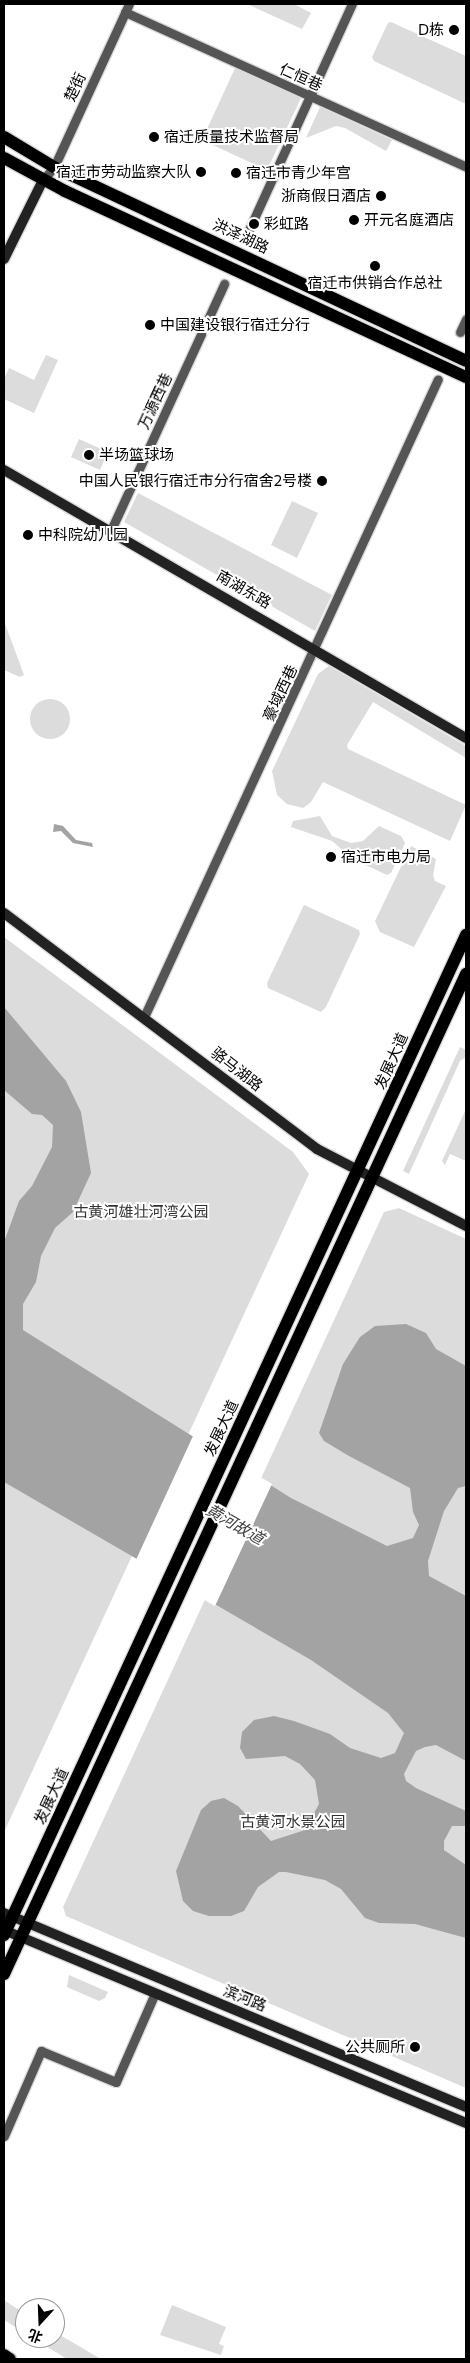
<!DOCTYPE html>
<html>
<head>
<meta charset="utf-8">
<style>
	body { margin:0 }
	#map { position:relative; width:470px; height:2363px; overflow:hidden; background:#fff; font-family:Commissioner,"Noto Sans SC",sans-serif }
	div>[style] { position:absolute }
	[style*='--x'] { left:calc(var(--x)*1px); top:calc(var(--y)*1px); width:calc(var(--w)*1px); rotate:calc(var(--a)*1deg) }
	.green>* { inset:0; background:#dcdcdc }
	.round { border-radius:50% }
	.water>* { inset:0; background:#a3a3a3 }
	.pier>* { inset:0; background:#fff }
	.roads { filter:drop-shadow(1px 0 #dbdbdb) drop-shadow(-1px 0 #dbdbdb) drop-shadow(0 1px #dbdbdb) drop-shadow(0 -1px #dbdbdb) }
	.street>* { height:9px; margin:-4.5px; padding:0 4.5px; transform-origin:4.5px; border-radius:4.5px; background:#555 }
	.secondary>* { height:10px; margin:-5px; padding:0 5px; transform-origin:5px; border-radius:5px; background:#222 }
	.primary>* { height:12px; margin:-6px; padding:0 6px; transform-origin:6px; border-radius:6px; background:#000 }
	.dots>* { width:14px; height:14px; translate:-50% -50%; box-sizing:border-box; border:2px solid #fff; border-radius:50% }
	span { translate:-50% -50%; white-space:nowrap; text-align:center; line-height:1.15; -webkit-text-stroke:4px #fff; paint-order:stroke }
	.poi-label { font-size:15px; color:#000 }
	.right { translate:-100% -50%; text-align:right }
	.left { translate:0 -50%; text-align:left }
	.street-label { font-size:15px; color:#000 }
	.park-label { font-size:15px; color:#333 }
	.water-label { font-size:16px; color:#444; font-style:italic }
	.frame { position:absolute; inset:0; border:5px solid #000; pointer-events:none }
	.north { position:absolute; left:15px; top:2298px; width:50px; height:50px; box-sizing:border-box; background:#fff; border:1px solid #999; border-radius:50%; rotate:200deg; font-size:14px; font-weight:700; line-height:20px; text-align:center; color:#000 }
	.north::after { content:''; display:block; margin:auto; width:18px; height:22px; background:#000; clip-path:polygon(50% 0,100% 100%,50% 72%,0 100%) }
</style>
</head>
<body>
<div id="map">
	<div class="green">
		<i style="clip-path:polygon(247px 4px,294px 4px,311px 13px,302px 29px)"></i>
		<i style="clip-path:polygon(391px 22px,466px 56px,466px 104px,374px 61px,372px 57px,388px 23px)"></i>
		<i style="clip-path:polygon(236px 66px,302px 96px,267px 170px,202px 140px)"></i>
		<i style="clip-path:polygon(320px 107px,392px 140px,386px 151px,345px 128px,336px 126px,306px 138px)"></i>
		<i style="clip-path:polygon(46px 355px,58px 360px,34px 413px,4px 399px,4px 379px,9px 368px,34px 380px)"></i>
		<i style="clip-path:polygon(79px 439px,108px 452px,100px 470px,71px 457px)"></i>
		<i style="clip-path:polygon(138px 493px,332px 595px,315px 631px,124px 522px)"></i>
		<i style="clip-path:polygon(292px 501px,318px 513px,297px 558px,271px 545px)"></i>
		<i style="clip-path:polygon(4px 621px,24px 675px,20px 677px,4px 670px)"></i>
		<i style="clip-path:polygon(329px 666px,466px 746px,466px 758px,373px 702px,347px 745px,348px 749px,466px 805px,450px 841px,323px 782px,311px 802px,303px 808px,287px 804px,277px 795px,272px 771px,318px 674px)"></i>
		<i class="round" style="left:30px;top:699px;width:40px;height:40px"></i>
		<i style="clip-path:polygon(320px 816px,332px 836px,351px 843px,363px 841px,379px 826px,401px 836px,405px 843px,391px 873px,387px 875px,353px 859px,332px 841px,291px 827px,293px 821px)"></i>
		<i style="clip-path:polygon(411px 846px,436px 859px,433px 875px,435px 881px,446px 886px,414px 947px,380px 932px,375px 921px)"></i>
		<i style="clip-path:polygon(304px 905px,359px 930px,360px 934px,326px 1007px,321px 1012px,268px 988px,267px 983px)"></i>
		<i style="clip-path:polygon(4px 937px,293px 1152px,309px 1174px,4px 1832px)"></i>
		<i style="clip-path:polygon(460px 1047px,466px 1050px,466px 1057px,460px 1061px,409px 1174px,403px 1171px)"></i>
		<i style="clip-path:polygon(466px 1109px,466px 1161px,450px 1154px,445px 1165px,442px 1161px)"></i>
		<i style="clip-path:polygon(399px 1208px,466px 1239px,466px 2088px,66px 1916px,63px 1907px,384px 1212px)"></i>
		<i style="clip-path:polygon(69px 1975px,108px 1992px,105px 1998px,99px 2001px,67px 1987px)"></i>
		<i style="clip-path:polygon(4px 2300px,25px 2314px,25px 2333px,4px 2320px)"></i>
		<i style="clip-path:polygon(172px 2305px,226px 2327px,219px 2344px,224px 2346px,221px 2355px,160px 2335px)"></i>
		<i style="clip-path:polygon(55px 2332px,101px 2359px,67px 2359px,33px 2338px,55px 2338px)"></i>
	</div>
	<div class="water">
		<i style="clip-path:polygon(54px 824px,63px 826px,76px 840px,92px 843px,93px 847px,73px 843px,61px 831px,53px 832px)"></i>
		<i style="clip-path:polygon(4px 1007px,66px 1081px,81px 1112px,91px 1173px,73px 1212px,55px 1228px,41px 1256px,36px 1282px,23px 1304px,23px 1330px,291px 1498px,387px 1546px,413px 1538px,419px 1525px,413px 1512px,410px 1488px,349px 1456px,324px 1441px,319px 1433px,343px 1364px,360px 1337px,375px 1326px,406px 1324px,426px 1333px,436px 1349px,466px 1366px,466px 1486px,458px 1488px,444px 1511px,428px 1561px,429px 1576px,466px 1596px,466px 1761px,436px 1745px,425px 1747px,416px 1751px,404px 1774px,406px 1781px,416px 1788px,466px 1811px,466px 1826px,452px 1826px,444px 1841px,444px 1850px,466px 1865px,466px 1938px,415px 1924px,379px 1923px,365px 1918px,341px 1889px,325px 1880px,286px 1872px,279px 1872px,258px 1887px,244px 1911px,231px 1916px,209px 1916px,193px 1911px,183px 1901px,176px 1871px,201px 1810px,211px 1801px,224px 1798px,238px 1806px,271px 1841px,305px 1830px,319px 1804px,315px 1780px,300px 1764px,285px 1756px,246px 1759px,240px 1748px,242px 1732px,254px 1720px,274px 1716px,294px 1721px,330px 1734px,350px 1748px,381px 1758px,395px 1753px,404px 1733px,388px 1713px,311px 1660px,4px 1482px,4px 1242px,19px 1201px,32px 1186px,52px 1147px,53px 1125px,42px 1115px,32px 1114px,4px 1090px)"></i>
	</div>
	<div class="pier">
		<i style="clip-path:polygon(193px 1436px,272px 1484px,215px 1606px,135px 1562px)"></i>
	</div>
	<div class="roads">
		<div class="street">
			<i style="--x:125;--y:12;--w:375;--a:24.4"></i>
			<i style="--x:43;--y:180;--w:17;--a:-50"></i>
			<i style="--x:54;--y:167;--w:179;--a:-65.3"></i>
			<i style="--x:247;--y:234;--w:253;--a:-65.5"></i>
			<i style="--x:460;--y:332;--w:14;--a:-65"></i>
			<i style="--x:111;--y:530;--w:271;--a:-65.3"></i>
			<i style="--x:144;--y:1017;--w:702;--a:-65.26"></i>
			<i style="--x:4;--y:2136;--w:93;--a:-66.5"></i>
			<i style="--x:41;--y:2051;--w:81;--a:22.5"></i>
			<i style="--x:116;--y:2082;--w:97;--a:-66.3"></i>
		</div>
		<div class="secondary">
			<i style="--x:4;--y:259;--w:88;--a:-63.7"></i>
			<i style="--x:4;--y:470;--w:534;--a:30.12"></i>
			<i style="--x:4;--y:913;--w:392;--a:37"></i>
			<i style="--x:317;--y:1149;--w:168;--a:27.3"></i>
			<i style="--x:4;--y:1913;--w:501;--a:22.78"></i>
			<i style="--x:4;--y:1930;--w:501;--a:22.67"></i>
		</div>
		<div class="primary">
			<i style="--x:4;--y:137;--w:58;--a:31"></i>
			<i style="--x:54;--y:167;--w:455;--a:25.2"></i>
			<i style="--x:4;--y:158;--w:69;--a:28.4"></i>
			<i style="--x:65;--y:191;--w:442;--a:24.9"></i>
			<i style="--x:4;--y:1935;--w:1102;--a:-65.2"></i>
			<i style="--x:4;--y:1974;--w:1102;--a:-65.2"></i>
			<i style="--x:4;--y:2355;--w:7;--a:34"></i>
		</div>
	</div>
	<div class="dots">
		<i style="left:454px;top:30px;background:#000"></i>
		<i style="left:154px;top:137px;background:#000"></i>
		<i style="left:201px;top:172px;background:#000"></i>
		<i style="left:236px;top:173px;background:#000"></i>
		<i style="left:381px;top:196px;background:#000"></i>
		<i style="left:354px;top:220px;background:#000"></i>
		<i style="left:254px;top:224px;background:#000"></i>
		<i style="left:375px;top:266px;background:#000"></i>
		<i style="left:150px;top:325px;background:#000"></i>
		<i style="left:89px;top:455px;background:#000"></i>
		<i style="left:322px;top:481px;background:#000"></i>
		<i style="left:28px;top:535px;background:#000"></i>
		<i style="left:331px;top:857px;background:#000"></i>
		<i style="left:415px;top:2047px;background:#000"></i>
	</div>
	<div class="poi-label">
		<span class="right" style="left:444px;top:30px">D栋</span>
		<span class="left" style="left:164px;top:137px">宿迁质量技术监督局</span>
		<span class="right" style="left:191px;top:172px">宿迁市劳动监察大队</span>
		<span class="left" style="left:246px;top:173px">宿迁市青少年宫</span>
		<span class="right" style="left:371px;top:196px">浙商假日酒店</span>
		<span class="left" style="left:364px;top:220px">开元名庭酒店</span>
		<span class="left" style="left:264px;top:224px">彩虹路</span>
		<span style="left:375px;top:283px">宿迁市供销合作总社</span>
		<span class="left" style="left:160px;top:325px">中国建设银行宿迁分行</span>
		<span class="left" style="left:99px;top:455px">半场篮球场</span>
		<span class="right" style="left:312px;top:481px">中国人民银行宿迁市分行宿舍2号楼</span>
		<span class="left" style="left:38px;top:535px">中科院幼儿园</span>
		<span class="left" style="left:341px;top:857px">宿迁市电力局</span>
		<span class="right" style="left:405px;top:2047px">公共厕所</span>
	</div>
	<div class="street-label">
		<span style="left:301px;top:77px;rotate:24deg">仁恒巷</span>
		<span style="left:75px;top:87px;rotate:-65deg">楚街</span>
		<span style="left:241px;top:236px;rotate:25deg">洪泽湖路</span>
		<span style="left:155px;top:401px;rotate:-65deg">万源西巷</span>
		<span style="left:244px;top:589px;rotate:30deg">南湖东路</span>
		<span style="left:280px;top:693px;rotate:-65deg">豪域西巷</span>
		<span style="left:391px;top:1061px;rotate:-66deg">发展大道</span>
		<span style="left:237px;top:1069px;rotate:38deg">骆马湖路</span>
		<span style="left:221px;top:1428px;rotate:-65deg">发展大道</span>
		<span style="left:51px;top:1796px;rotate:-65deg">发展大道</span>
		<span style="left:245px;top:1998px;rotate:22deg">滨河路</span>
	</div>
	<div class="park-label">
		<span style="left:141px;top:1212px">古黄河雄壮河湾公园</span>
		<span style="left:293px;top:1822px">古黄河水景公园</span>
	</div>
	<div class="water-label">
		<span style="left:235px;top:1524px;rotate:30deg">黄河故道</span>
	</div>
	<div class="frame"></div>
	<div class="north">北</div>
</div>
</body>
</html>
